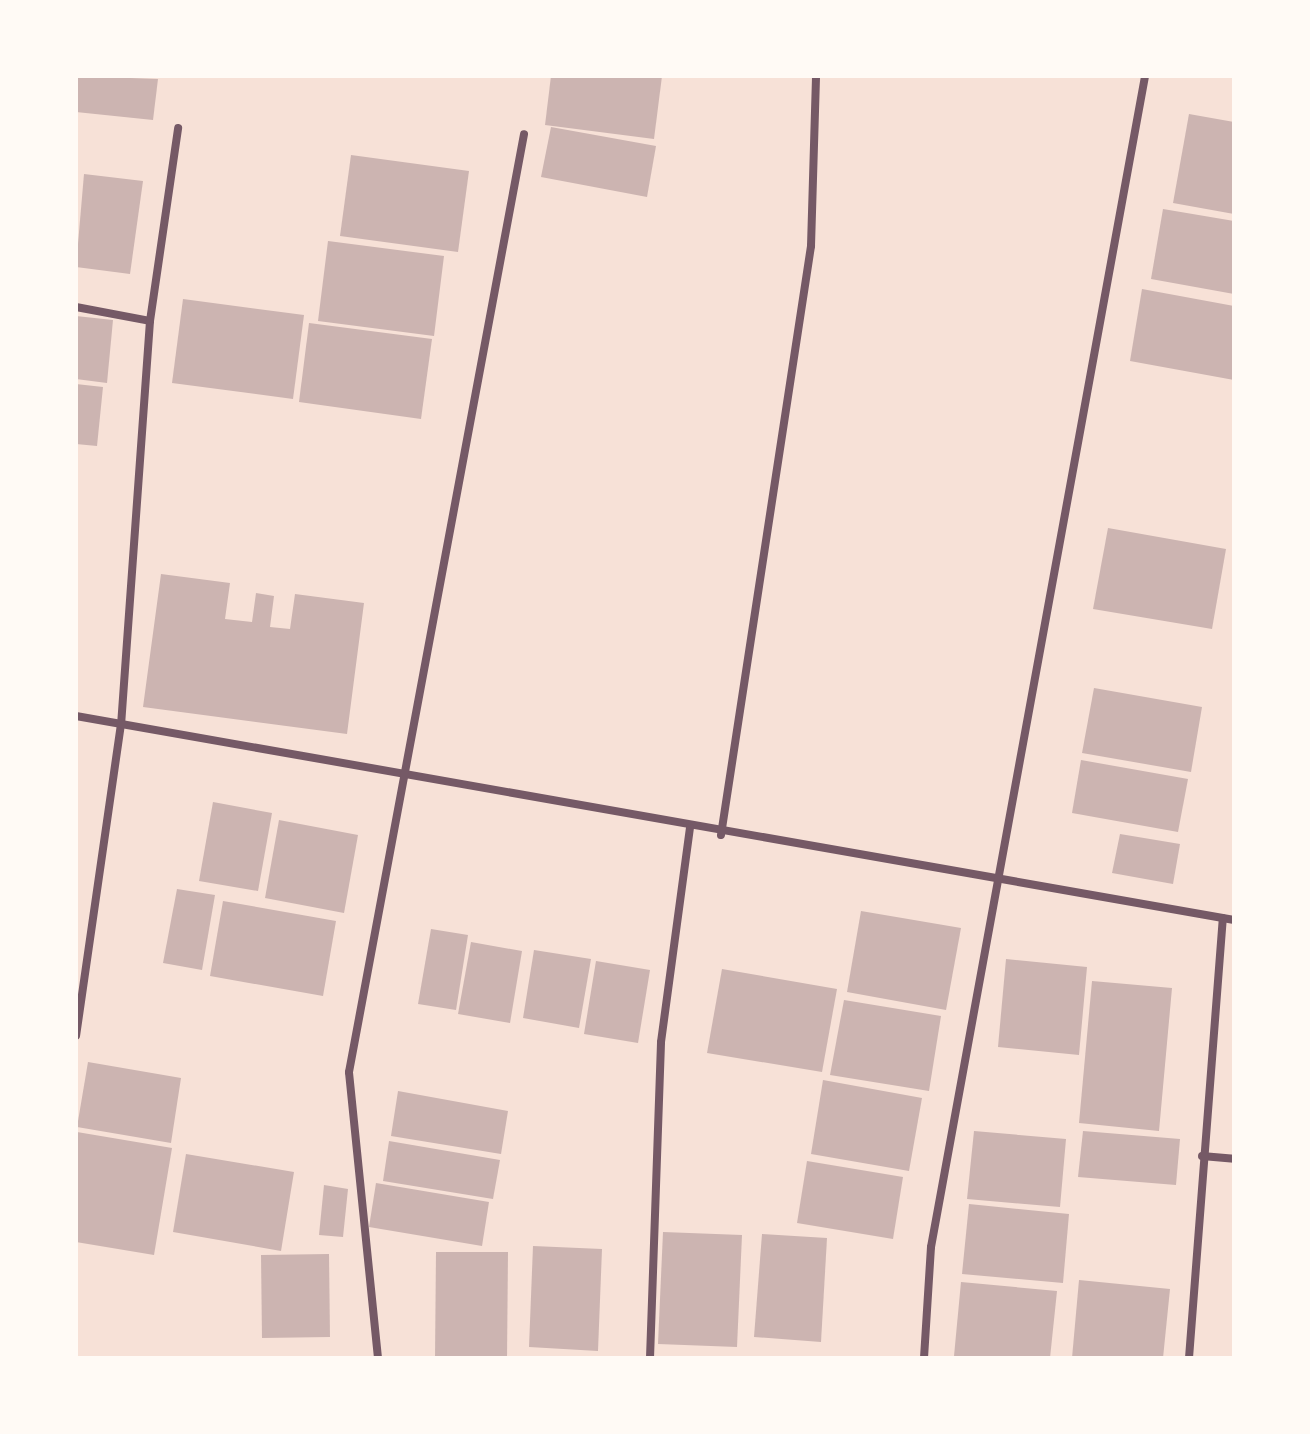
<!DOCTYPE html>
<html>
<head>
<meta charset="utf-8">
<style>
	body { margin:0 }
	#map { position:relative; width:1310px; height:1434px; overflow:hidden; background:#f7e1d7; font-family:Jost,sans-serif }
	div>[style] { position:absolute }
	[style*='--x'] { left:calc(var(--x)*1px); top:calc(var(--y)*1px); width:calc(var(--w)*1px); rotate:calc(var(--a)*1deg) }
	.building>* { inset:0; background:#ccb4b1 }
	.minor>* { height:8px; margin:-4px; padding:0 4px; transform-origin:4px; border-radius:4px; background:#755966 }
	span { translate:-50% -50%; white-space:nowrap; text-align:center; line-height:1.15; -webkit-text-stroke:6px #fffaf5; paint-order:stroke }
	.frame { position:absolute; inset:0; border:78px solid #fffaf5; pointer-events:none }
</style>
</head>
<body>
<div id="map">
	<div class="building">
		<i style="clip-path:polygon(76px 76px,158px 79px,153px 120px,76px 112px)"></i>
		<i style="clip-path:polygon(551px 76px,662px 76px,654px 139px,545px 125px)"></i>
		<i style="clip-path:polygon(1189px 114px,1234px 122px,1234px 214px,1173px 203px)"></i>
		<i style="clip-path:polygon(551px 127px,656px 146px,647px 197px,541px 177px)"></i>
		<i style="clip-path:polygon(351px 155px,469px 171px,458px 252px,340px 236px)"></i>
		<i style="clip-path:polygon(84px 174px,143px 181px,130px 274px,76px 267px)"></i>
		<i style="clip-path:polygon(1163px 209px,1234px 221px,1234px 294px,1151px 279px)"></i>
		<i style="clip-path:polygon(328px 241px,444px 256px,434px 336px,318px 321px)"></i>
		<i style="clip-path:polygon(1142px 289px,1234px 306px,1234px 380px,1130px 361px)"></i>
		<i style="clip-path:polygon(183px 299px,304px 315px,293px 399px,172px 383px)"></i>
		<i style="clip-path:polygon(76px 316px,113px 320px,107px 383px,76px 379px)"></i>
		<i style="clip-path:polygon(309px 323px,432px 339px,421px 419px,299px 402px)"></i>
		<i style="clip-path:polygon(76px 384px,103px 387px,97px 446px,76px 444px)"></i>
		<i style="clip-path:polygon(1108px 528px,1226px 549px,1212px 629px,1093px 609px)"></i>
		<i style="clip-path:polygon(161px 574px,230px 583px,225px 619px,252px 622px,256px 593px,274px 596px,270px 627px,290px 629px,295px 594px,364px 603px,347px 734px,143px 707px)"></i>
		<i style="clip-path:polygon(1094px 688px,1202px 707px,1191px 772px,1082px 753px)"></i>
		<i style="clip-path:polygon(1081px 760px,1188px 779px,1178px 832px,1072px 813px)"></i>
		<i style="clip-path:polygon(213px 802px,272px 813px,258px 891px,199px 881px)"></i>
		<i style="clip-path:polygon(279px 820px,358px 835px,344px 913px,265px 898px)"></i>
		<i style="clip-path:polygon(1120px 834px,1180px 844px,1173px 884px,1112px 873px)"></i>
		<i style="clip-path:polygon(177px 889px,215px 895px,202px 970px,163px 963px)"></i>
		<i style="clip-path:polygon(223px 901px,336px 921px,323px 996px,210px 976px)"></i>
		<i style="clip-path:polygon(861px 911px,961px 928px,946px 1010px,847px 992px)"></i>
		<i style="clip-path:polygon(431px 929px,468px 935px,456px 1010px,418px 1004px)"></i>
		<i style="clip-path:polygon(471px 942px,522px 951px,510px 1023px,458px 1014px)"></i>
		<i style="clip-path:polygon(534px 950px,591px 959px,579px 1028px,523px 1018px)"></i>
		<i style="clip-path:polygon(1006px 959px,1087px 967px,1079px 1055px,998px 1047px)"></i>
		<i style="clip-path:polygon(596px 961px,650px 970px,638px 1043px,584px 1034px)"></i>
		<i style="clip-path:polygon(722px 969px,837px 989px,822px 1072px,707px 1053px)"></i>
		<i style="clip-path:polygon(1092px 981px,1172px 988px,1159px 1131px,1079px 1123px)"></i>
		<i style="clip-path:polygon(844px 1000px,941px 1016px,929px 1091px,830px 1075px)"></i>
		<i style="clip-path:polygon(88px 1062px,181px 1078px,171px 1143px,77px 1127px)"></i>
		<i style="clip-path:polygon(823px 1080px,922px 1098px,909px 1171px,811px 1154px)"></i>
		<i style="clip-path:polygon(398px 1091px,508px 1111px,501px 1154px,391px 1136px)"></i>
		<i style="clip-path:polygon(974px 1131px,1066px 1139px,1060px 1207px,967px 1199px)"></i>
		<i style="clip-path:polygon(1083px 1131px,1180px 1139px,1176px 1185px,1078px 1177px)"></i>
		<i style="clip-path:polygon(77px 1132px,172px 1148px,154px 1255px,76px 1242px)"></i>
		<i style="clip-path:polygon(389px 1141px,500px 1160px,493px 1199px,383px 1181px)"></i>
		<i style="clip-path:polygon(186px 1154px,294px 1172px,281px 1251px,173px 1232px)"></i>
		<i style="clip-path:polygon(807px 1161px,903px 1177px,893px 1239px,797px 1223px)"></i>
		<i style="clip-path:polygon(376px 1183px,489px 1202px,482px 1246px,369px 1227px)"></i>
		<i style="clip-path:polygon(324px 1185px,348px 1189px,343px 1237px,319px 1235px)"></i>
		<i style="clip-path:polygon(969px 1204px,1069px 1214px,1063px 1283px,962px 1274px)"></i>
		<i style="clip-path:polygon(663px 1232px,742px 1235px,737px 1347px,658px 1344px)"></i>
		<i style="clip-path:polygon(762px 1234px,827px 1238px,821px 1342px,754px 1337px)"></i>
		<i style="clip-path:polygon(533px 1246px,602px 1249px,598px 1351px,529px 1347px)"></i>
		<i style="clip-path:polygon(436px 1252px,508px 1252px,507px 1358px,435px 1358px)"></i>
		<i style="clip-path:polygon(329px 1254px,330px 1337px,262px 1338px,261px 1255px)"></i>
		<i style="clip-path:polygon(1079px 1280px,1170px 1289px,1163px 1358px,1072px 1358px)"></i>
		<i style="clip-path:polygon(961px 1282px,1057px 1291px,1050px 1358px,954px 1356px)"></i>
	</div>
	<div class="minor">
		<i style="--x:76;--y:307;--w:75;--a:10.7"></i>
		<i style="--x:150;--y:321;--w:404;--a:94.1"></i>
		<i style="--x:121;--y:724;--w:315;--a:98.2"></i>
		<i style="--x:150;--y:321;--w:195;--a:-81.7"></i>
		<i style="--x:76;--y:716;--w:1176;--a:9.99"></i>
		<i style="--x:721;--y:835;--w:596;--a:-81.31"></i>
		<i style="--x:811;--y:246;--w:170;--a:-88.3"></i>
		<i style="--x:1202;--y:1156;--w:32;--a:5"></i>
		<i style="--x:378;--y:1358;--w:287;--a:-95.8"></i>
		<i style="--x:349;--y:1072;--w:954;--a:-79.43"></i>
		<i style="--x:650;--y:1358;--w:316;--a:-88"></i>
		<i style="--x:661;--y:1042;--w:216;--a:-82.3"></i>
		<i style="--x:924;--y:1358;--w:111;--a:-86.4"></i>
		<i style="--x:931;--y:1247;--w:1190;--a:-79.64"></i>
		<i style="--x:1189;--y:1358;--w:441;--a:-85.6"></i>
	</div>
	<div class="frame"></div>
</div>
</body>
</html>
